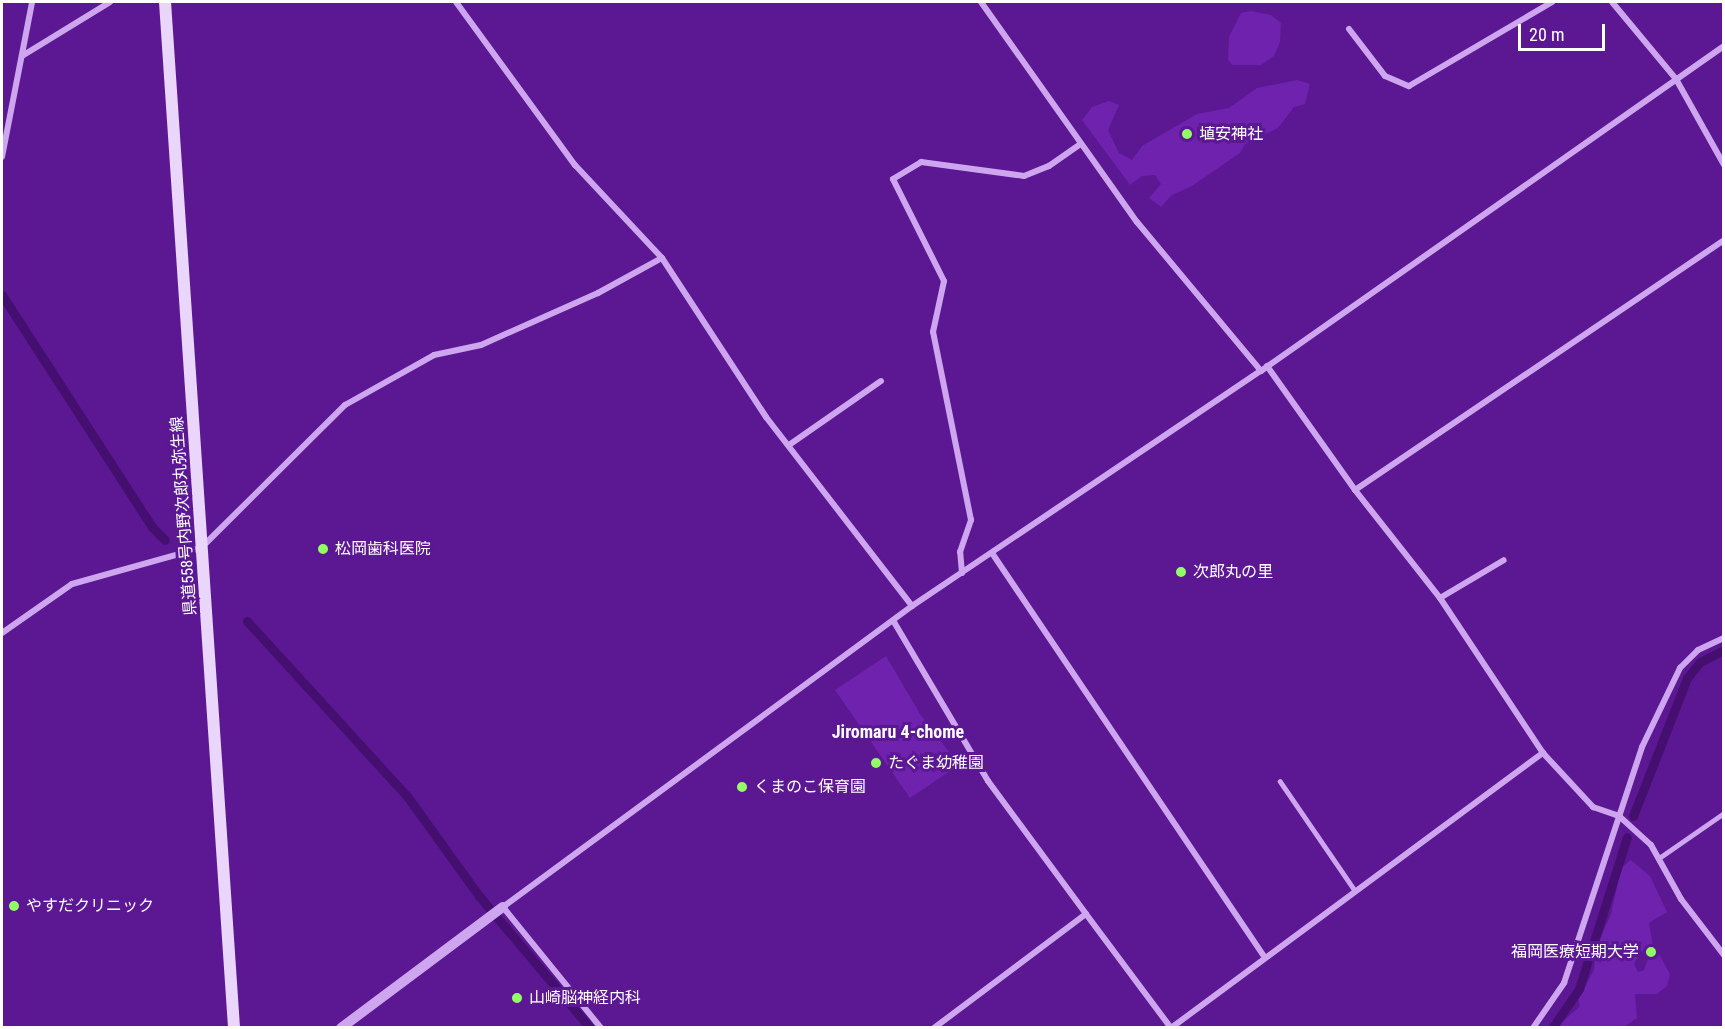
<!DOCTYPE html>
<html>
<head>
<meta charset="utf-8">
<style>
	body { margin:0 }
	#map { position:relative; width:1725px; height:1029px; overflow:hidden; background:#5c1793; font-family:"Roboto Condensed","Noto Sans JP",sans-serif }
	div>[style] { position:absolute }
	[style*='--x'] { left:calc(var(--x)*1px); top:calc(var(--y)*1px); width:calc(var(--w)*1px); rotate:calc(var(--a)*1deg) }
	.green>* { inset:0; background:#6e22ae }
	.stream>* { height:9px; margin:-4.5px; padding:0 4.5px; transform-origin:4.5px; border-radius:4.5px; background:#450f70 }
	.service>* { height:4.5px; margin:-2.25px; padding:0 2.25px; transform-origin:2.25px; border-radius:2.25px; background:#cea6f0 }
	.minor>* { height:6px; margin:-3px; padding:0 3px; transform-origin:3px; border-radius:3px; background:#cea6f0 }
	.tertiary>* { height:10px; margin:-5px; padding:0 5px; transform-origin:5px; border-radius:5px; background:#cea6f0 }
	.secondary>* { height:12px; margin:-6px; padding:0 6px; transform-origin:6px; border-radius:6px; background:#ead5fb }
	.dots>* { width:16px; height:16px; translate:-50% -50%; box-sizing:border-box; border:3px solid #5c1793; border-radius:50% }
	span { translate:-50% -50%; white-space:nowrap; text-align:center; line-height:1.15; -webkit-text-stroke:6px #5c1793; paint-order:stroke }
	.poi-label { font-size:16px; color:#fff }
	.left { translate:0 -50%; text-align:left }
	.right { translate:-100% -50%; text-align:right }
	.street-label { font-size:16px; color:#fff }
	.neighbourhood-label { font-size:18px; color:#fff; font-weight:700 }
	.frame { position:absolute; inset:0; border:3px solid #fff; pointer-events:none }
	.scale { position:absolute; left:1518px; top:24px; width:87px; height:27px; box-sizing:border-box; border:3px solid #fff; border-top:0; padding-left:8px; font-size:18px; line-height:21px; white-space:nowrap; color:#fff; -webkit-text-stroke:4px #5c1793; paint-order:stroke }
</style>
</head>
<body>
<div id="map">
	<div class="green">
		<i style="clip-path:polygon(1251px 11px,1271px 15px,1281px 23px,1280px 42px,1274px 56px,1261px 65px,1232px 65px,1228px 59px,1229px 37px,1241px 13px)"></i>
		<i style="clip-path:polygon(1297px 80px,1310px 84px,1305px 104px,1294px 107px,1278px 128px,1245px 144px,1240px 153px,1192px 186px,1172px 195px,1161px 207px,1149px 198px,1161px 184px,1155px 175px,1142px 176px,1130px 185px,1082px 120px,1092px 107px,1109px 101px,1119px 105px,1108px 130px,1119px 153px,1132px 160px,1142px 146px,1197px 114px,1229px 108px,1257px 88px)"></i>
		<i style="clip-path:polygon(886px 656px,920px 714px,959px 765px,910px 798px,835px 690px)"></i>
		<i style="clip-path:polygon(1631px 860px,1650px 876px,1667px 912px,1649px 923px,1653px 947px,1640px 952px,1634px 964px,1638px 972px,1644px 970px,1648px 959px,1659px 954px,1670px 974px,1667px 986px,1657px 994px,1635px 994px,1637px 1018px,1624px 1027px,1557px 1027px,1580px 1006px,1578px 999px,1594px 970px,1596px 948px,1611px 914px,1621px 868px)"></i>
	</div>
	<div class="stream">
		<i style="--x:2;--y:295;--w:276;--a:57.1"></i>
		<i style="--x:152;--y:527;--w:18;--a:45"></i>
		<i style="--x:247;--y:621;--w:237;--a:47.6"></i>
		<i style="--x:407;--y:796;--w:123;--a:54.2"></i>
		<i style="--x:479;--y:896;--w:172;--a:49.9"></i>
		<i style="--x:1633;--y:816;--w:148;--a:-68.6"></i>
		<i style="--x:1687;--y:678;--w:21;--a:-51"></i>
		<i style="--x:1700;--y:662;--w:27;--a:-27"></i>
		<i style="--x:1552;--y:1028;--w:47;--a:-55.3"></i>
		<i style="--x:1579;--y:989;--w:159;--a:-72.5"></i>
	</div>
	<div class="service">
		<i style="--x:1280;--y:781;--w:131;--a:55.6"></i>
		<i style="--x:1659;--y:858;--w:79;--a:-34.7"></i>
	</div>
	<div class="minor">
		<i style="--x:456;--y:2;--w:202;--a:53.9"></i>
		<i style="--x:575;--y:165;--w:127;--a:46.9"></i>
		<i style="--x:662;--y:258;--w:190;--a:56.8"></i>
		<i style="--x:766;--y:417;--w:239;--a:52.3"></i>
		<i style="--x:981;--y:2;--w:270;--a:54.7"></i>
		<i style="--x:1137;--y:222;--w:194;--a:50.2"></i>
		<i style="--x:1612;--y:2;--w:100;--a:50.3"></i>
		<i style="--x:1676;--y:79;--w:98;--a:60.8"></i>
		<i style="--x:1349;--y:29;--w:59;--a:52.5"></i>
		<i style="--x:1385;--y:76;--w:26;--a:23"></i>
		<i style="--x:1409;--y:86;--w:166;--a:-30.4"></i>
		<i style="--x:22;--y:56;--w:103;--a:-31.5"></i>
		<i style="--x:2;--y:157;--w:158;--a:-79"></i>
		<i style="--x:1267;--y:366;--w:152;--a:54.6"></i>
		<i style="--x:1355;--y:490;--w:137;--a:51.8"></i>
		<i style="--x:1440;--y:598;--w:186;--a:56.4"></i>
		<i style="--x:1543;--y:753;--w:74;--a:47.2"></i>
		<i style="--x:1593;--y:807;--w:28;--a:19"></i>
		<i style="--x:1619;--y:816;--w:43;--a:42.2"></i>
		<i style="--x:1651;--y:845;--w:62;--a:60.9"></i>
		<i style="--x:1681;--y:899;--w:71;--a:52.5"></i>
		<i style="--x:789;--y:445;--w:112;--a:-34.8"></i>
		<i style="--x:1355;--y:490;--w:446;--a:-34.1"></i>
		<i style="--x:992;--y:553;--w:488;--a:56"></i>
		<i style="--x:962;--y:573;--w:21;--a:-95"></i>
		<i style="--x:960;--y:552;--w:34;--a:-71"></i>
		<i style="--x:971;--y:520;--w:192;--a:-101.4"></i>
		<i style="--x:933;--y:332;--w:52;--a:-77.8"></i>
		<i style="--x:944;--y:281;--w:114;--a:-116.6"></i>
		<i style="--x:893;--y:179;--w:33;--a:-31"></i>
		<i style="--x:921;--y:162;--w:104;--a:7.7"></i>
		<i style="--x:1024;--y:176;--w:27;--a:-22"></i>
		<i style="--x:1049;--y:166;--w:38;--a:-35"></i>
		<i style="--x:1440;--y:598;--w:74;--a:-30.7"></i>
		<i style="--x:894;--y:622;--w:185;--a:59.4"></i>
		<i style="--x:988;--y:781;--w:165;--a:53.6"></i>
		<i style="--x:2;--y:633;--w:85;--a:-35"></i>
		<i style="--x:72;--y:584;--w:134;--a:-15.6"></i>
		<i style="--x:201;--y:548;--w:203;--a:-44.8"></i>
		<i style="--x:345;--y:405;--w:102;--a:-29.3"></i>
		<i style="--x:434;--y:355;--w:48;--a:-12"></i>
		<i style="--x:481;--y:345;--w:128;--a:-24"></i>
		<i style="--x:598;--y:293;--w:73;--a:-28.7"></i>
		<i style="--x:601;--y:1028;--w:156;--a:-129"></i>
		<i style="--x:503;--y:907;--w:508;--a:-36.35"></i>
		<i style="--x:912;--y:606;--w:421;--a:-34"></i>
		<i style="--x:1261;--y:371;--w:566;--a:-35.07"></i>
		<i style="--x:934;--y:1028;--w:190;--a:-36.9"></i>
		<i style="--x:1086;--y:914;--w:142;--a:53.3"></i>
		<i style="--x:1171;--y:1028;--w:463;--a:-36.5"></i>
		<i style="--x:1533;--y:1028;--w:55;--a:-55.4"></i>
		<i style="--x:1564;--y:983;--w:249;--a:-71.7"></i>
		<i style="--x:1642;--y:747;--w:88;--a:-64.3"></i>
		<i style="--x:1680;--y:668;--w:25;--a:-45"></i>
		<i style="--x:1698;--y:650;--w:29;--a:-25"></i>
	</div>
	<div class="tertiary">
		<i style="--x:341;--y:1028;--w:202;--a:-36.8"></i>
	</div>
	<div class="secondary">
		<i style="--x:165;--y:2;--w:1028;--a:86.15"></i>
	</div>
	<div class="dots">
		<i style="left:1187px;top:134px;background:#93ff66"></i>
		<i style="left:323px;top:549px;background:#93ff66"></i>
		<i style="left:1181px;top:572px;background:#93ff66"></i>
		<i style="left:876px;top:763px;background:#93ff66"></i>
		<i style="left:742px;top:787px;background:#93ff66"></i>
		<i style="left:14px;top:906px;background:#93ff66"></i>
		<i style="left:1651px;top:952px;background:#93ff66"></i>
		<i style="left:517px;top:998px;background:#93ff66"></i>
	</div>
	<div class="poi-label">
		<span class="left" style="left:1199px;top:134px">埴安神社</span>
		<span class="left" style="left:335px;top:549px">松岡歯科医院</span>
		<span class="left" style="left:1193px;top:572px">次郎丸の里</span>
		<span class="left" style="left:888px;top:763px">たぐま幼稚園</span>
		<span class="left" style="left:754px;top:787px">くまのこ保育園</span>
		<span class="left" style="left:26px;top:906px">やすだクリニック</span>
		<span class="right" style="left:1639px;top:952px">福岡医療短期大学</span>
		<span class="left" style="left:529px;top:998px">山崎脳神経内科</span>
	</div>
	<div class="street-label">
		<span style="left:184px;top:516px;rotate:-94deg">県道558号内野次郎丸弥生線</span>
	</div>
	<div class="neighbourhood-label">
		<span style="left:898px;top:732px">Jiromaru 4-chome</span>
	</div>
	<div class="frame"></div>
	<div class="scale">20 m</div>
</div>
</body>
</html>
